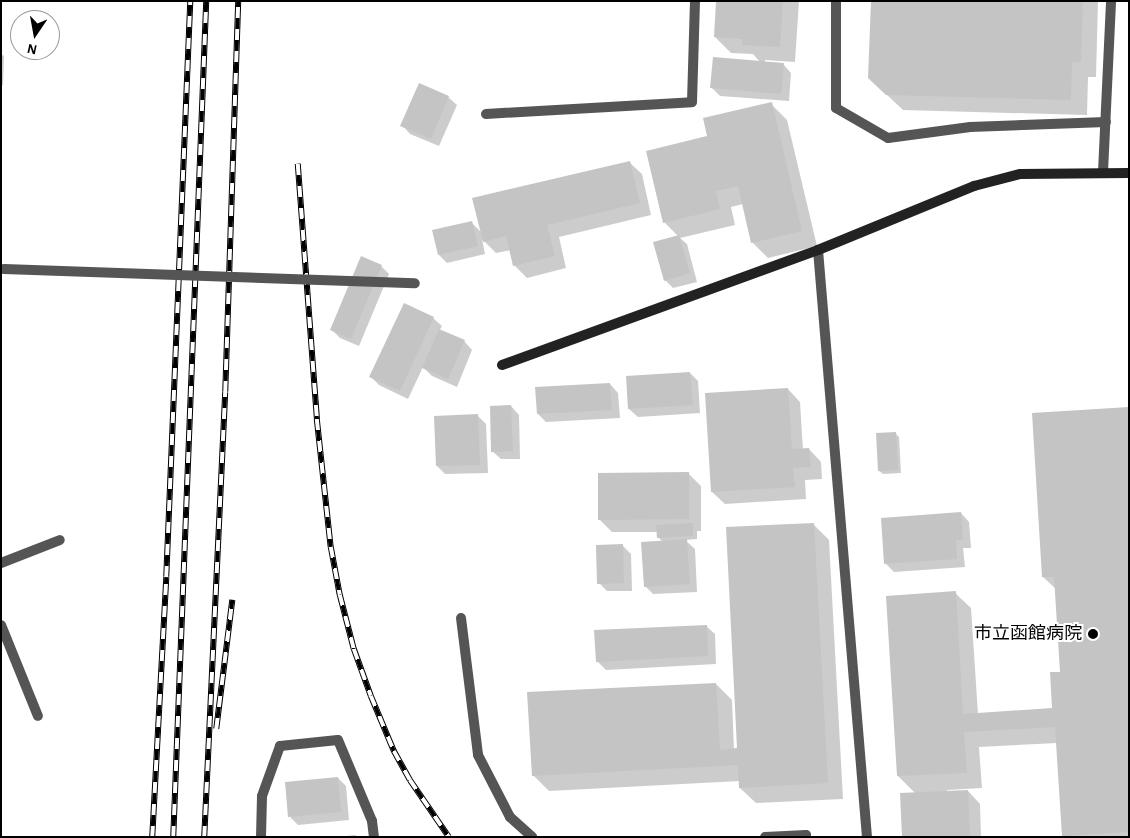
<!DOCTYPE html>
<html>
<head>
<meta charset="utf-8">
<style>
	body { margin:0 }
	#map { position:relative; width:1130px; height:838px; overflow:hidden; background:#fff; font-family:"Alegreya Sans","Noto Sans JP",sans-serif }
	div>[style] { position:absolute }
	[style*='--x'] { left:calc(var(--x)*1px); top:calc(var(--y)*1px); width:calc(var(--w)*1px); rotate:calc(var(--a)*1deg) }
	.shadow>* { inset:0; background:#0003 }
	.building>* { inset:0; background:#c4c4c4 }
	.lane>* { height:10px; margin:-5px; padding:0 5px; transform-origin:5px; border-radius:5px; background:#555 }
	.street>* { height:10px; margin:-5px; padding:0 5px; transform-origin:5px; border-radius:5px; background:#555 }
	.secondary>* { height:10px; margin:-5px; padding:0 5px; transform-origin:5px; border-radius:5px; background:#222 }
	.rail>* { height:5.5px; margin-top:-2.75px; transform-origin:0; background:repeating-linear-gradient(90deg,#fff 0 11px,#000 0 22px); box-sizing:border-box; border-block:1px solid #000 }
	.street-bridge>* { height:10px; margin:-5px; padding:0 5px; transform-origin:5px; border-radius:5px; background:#555 }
	.dots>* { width:14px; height:14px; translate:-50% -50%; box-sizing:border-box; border:2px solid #fff; border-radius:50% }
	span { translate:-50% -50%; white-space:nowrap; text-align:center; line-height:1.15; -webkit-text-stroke:4px #fff; paint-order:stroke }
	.poi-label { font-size:18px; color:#000 }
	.right { translate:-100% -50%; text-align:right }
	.frame { position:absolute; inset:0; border:2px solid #000; pointer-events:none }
	.north { position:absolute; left:10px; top:10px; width:50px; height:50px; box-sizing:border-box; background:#fff; border:1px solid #999; border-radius:50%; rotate:192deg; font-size:14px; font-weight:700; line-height:20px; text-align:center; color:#000 }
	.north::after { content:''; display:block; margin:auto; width:18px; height:22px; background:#000; clip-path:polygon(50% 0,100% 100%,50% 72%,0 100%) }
</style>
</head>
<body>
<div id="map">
	<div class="shadow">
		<i style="clip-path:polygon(717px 1px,799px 1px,795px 62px,765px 60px,765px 63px,783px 64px,791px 73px,789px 101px,720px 96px,711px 87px,761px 63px,753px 54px,731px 53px,715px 37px)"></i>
		<i style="clip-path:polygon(872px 1px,1098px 1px,1096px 77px,1088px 77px,1087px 115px,903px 110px,886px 94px)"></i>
		<i style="clip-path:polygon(1px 54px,4px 56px,3px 85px,1px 85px)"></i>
		<i style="clip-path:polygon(448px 97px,457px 105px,439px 146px,410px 134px,402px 125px)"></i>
		<i style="clip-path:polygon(771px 104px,787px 120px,817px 246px,768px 258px,752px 242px,743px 204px,731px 207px,735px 225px,680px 238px,687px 244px,697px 282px,673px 288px,665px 280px,678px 236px,664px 222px,709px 137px)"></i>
		<i style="clip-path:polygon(629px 162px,642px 174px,651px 215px,559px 237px,566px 268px,527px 278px,514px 265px,511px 250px,496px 253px,482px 239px,485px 254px,447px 263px,439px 255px,472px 223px,482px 233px)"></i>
		<i style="clip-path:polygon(381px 266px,389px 274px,359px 346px,340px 338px,332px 330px)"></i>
		<i style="clip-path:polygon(433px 318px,442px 326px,439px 331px,464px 341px,472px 350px,457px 387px,432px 376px,423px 367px,408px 399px,379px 385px,371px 377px)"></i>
		<i style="clip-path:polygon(690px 373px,698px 381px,700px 413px,638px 417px,629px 409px)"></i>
		<i style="clip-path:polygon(610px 384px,618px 393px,620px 418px,546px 422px,538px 414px)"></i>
		<i style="clip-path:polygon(788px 389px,800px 402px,803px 450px,809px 449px,821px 462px,822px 479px,805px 480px,806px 499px,725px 504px,712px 492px)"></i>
		<i style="clip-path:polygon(511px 406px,519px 415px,520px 459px,501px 459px,492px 451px)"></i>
		<i style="clip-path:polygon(1129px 409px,1129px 837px,1063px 836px,1057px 743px,979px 747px,982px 788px,947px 790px,947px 792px,968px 791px,980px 804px,981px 837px,903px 837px,915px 793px,898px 776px,955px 593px,971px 608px,978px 714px,1053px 709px,1061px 673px,1056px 589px,1043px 577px)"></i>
		<i style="clip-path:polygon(478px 416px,486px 424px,488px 473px,445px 474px,437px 466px)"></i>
		<i style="clip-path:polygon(895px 433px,899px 437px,901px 473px,883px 474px,879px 471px)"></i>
		<i style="clip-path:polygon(688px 473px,701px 486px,701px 531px,697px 531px,697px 539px,685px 540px,695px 549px,697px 592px,653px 594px,645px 586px,663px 542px,658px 537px,658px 532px,612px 532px,600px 520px)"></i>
		<i style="clip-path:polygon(961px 513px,969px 522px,971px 548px,963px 548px,965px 567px,894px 572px,886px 564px)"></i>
		<i style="clip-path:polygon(813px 524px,829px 540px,843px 799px,756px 803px,740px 788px,740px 781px,549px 791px,533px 775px,716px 684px,732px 700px,734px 750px,739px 750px)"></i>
		<i style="clip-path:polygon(623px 546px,631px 554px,632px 591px,607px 591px,599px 583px)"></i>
		<i style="clip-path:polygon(706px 626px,715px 634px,716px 664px,606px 670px,597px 661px)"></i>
		<i style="clip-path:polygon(338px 778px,346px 786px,349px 820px,298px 825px,290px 817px)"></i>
		<i style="clip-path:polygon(355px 835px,357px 837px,338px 837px)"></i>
	</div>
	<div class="building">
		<i style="clip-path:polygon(716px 1px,783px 1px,780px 47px,742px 45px,742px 39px,714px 37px)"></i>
		<i style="clip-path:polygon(871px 1px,1083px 1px,1081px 62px,1072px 62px,1071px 100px,886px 95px,868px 78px)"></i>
		<i style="clip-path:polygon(713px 57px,784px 63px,781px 94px,710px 88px)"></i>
		<i style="clip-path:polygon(419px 83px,449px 96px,431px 139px,400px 126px)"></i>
		<i style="clip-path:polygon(772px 102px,802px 231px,751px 243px,738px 186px,716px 191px,720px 209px,663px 223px,646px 151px,707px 136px,703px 118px)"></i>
		<i style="clip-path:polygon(630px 161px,640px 203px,547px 225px,555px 256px,513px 266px,506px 236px,483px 242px,472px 198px)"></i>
		<i style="clip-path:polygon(472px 221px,478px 246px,438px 255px,432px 230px)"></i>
		<i style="clip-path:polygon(679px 235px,690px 273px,664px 281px,653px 242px)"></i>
		<i style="clip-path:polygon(361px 256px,382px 265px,351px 339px,330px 330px)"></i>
		<i style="clip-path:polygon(404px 303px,434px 317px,400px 391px,369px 377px)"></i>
		<i style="clip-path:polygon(439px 329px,465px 340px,448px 379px,422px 368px)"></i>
		<i style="clip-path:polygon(690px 372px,693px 405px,628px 409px,626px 376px)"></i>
		<i style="clip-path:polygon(610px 383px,612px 410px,537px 414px,535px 387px)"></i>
		<i style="clip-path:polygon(788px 388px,792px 449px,809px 448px,811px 467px,793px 468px,795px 487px,711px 492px,705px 393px)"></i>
		<i style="clip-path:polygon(511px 405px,513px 451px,491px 452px,490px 406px)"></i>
		<i style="clip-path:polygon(1129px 407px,1129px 832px,1062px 836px,1055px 727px,964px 732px,967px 773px,897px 776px,886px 596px,956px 591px,963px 714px,1052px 708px,1050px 672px,1060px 672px,1054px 577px,1042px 577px,1032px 413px)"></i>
		<i style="clip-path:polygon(478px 414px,480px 465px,436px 466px,434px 416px)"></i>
		<i style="clip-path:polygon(896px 432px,898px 470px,878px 471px,876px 433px)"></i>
		<i style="clip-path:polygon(689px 472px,689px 519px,598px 520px,598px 473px)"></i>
		<i style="clip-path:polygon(961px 512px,963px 540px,956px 540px,957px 559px,884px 564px,881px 518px)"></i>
		<i style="clip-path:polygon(693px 523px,693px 536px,657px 538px,656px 525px)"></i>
		<i style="clip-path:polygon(814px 523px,828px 783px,739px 788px,738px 765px,532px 776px,527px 692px,716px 683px,720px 750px,737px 748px,726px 527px)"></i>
		<i style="clip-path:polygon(687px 539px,690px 584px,644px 587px,641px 542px)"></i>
		<i style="clip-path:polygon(623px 544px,624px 583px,597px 584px,596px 545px)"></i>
		<i style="clip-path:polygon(707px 625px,708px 656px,596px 662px,594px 630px)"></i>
		<i style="clip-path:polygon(338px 777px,341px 812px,288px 817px,285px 782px)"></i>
		<i style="clip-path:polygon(968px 790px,970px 837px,902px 837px,900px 793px)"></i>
	</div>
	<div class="lane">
		<i style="--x:836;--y:1;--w:107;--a:90"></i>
		<i style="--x:836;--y:108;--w:60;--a:30"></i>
		<i style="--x:888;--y:138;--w:83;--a:-7.6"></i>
		<i style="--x:970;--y:127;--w:136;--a:-2.1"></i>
		<i style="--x:486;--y:114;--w:206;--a:-3.3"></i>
		<i style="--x:692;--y:102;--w:101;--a:-88.3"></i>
		<i style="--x:1103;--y:172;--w:171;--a:-87.3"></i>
		<i style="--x:461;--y:618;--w:138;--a:82.9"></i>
		<i style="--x:478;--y:755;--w:70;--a:62.7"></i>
		<i style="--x:510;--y:817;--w:30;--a:42"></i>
		<i style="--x:765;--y:837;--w:41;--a:-2.8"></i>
		<i style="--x:806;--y:835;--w:2;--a:90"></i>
	</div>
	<div class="street">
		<i style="--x:818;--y:250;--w:589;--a:85.23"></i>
		<i style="--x:1;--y:563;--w:63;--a:-21.3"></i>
		<i style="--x:1;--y:625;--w:98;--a:67.9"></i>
		<i style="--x:261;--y:837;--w:41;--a:-88.6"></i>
		<i style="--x:262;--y:796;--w:53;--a:-70.2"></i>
		<i style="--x:280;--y:746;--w:58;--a:-5.9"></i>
		<i style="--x:338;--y:740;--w:88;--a:67.2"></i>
		<i style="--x:372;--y:821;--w:16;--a:83"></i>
	</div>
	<div class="secondary">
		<i style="--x:502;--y:365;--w:336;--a:-20"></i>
		<i style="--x:818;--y:250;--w:169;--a:-22.3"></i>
		<i style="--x:974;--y:186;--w:48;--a:-14.6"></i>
		<i style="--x:1020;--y:174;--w:109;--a:-0.5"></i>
	</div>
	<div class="rail">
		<i style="--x:298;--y:164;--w:256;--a:85.7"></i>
		<i style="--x:317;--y:419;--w:129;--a:83.8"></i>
		<i style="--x:331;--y:547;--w:49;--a:79.4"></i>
		<i style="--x:340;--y:595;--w:56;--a:75.5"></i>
		<i style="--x:354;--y:649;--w:50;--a:70.1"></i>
		<i style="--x:371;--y:696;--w:60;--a:67.3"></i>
		<i style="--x:394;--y:751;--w:33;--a:61"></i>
		<i style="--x:410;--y:780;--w:69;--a:55.6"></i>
		<i style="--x:216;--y:729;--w:130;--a:-82.9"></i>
		<i style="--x:152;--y:837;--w:260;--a:-86.9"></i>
		<i style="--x:166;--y:577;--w:576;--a:-87.61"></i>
		<i style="--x:173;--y:837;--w:837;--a:-87.74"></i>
		<i style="--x:204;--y:837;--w:445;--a:-87.3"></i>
		<i style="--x:225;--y:392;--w:391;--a:-88.1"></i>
	</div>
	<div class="street-bridge">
		<i style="--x:4;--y:269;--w:411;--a:2"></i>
	</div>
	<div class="dots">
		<i style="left:1093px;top:634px;background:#000"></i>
	</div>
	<div class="poi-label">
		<span class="right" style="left:1082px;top:634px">市立函館病院</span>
	</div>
	<div class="frame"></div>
	<div class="north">N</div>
</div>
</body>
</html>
